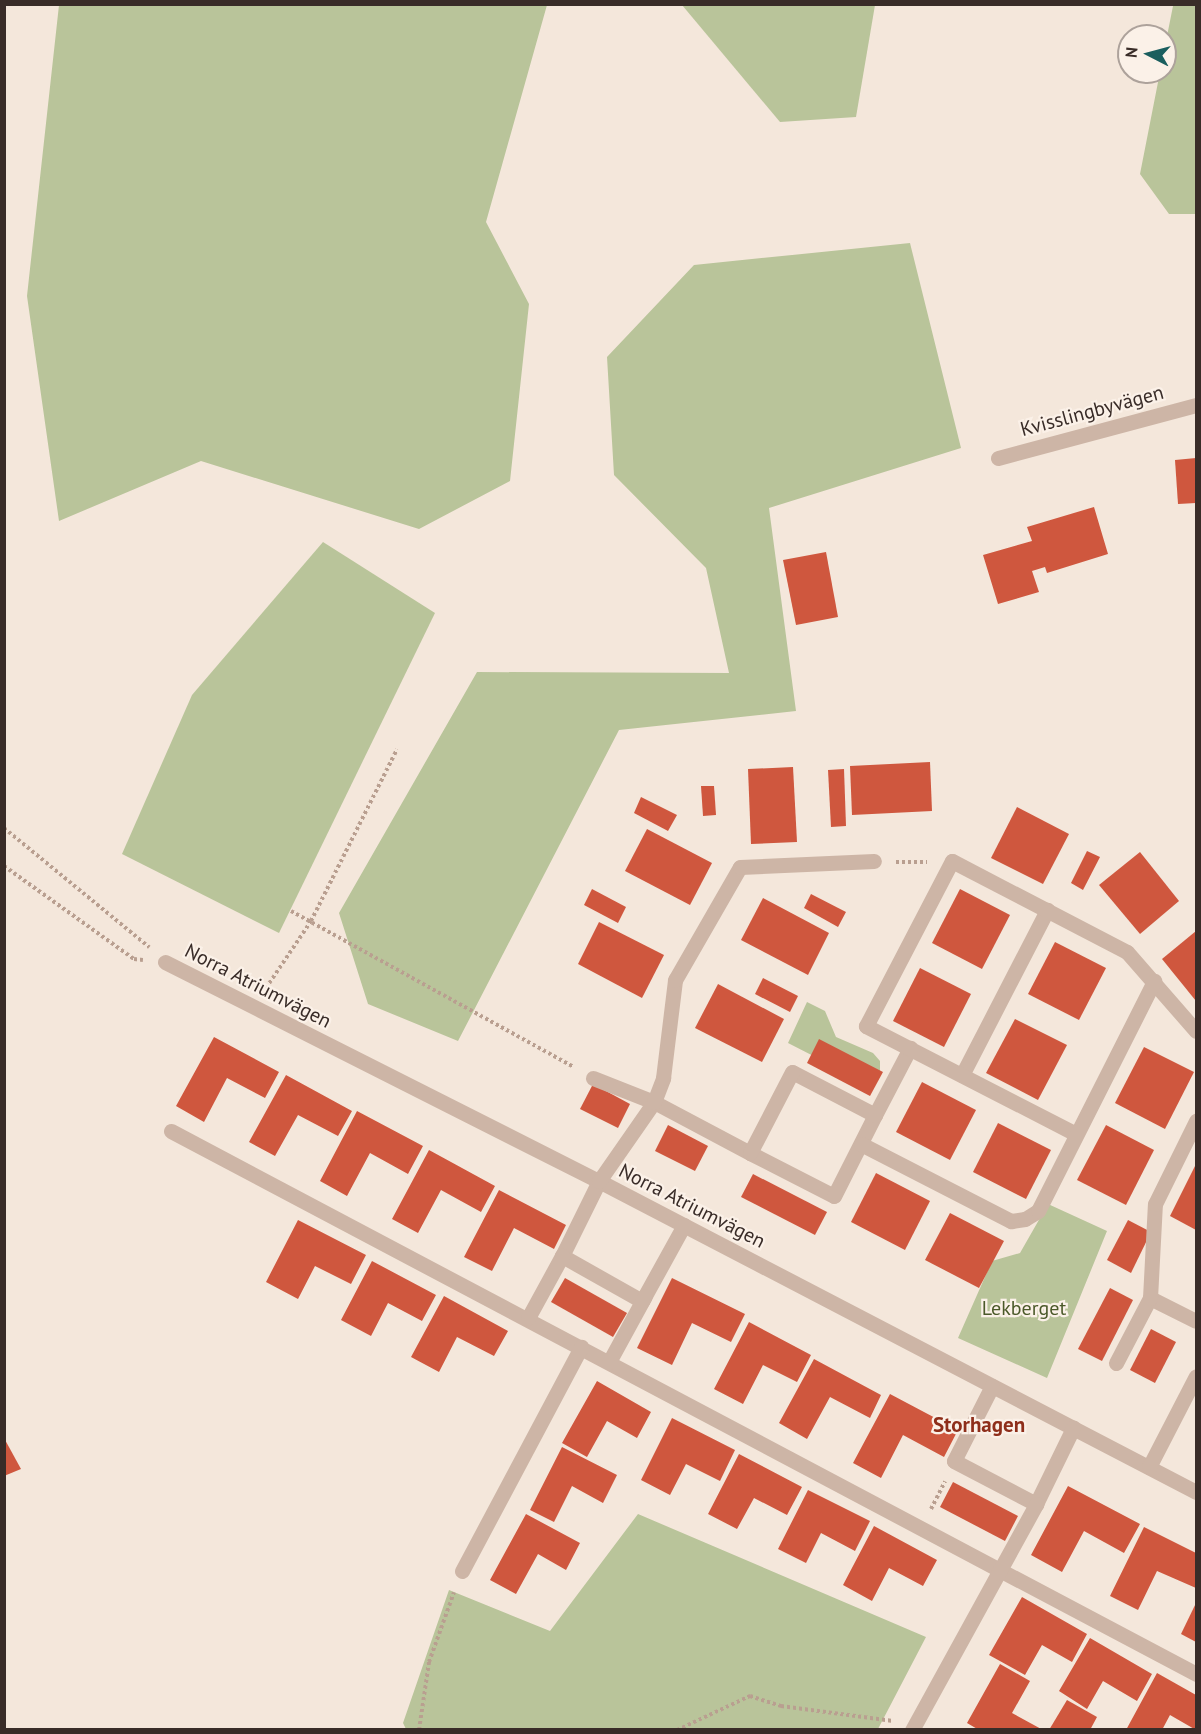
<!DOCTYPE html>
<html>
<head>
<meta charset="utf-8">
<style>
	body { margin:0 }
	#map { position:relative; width:1201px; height:1734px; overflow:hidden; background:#f4e7db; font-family:"PT Sans",sans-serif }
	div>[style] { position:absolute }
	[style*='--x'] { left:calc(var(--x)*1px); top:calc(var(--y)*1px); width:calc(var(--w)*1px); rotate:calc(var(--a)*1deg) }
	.green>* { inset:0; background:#b9c49a }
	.building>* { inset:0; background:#cf573e }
	.path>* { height:4px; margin-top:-2px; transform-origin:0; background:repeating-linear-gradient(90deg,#b99f90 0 3px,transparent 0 6px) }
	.street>* { height:15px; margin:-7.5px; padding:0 7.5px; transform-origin:7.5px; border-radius:7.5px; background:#cdb5a6 }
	span { translate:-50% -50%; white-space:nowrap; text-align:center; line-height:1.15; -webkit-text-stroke:4.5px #fbf1e8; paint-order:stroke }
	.street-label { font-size:20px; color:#392c28 }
	.park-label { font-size:20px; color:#4b5929 }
	.neighbourhood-label { font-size:21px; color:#8e2e1a; font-weight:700 }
	.frame { position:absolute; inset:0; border:6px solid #392c28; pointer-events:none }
	.north { position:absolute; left:1117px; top:24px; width:60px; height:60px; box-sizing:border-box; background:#fbf1e8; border:2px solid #ada29b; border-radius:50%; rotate:276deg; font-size:16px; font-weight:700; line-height:24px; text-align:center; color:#392c28 }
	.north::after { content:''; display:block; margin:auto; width:21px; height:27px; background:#1a5e5e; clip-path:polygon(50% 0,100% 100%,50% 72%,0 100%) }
</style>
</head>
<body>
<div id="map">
	<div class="green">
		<i style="clip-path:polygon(59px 5px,547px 5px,486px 222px,529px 304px,510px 481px,419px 529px,201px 461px,59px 521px,27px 296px)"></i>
		<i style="clip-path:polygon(682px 5px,875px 5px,856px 117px,780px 122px)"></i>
		<i style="clip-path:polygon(1196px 5px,1196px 214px,1169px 214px,1140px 174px,1160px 72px,1165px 72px,1165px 46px,1173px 6px)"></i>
		<i style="clip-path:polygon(910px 243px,961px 448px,769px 508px,796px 711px,619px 730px,458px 1041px,368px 1004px,339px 913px,477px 672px,729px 673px,706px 568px,614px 475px,607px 357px,694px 265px)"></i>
		<i style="clip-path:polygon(323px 542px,435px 613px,279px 933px,122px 854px,192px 695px)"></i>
		<i style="clip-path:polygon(807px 1002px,825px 1011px,836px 1037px,873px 1053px,880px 1061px,880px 1072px,872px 1086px,788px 1043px)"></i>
		<i style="clip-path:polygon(1048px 1204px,1107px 1231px,1047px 1378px,958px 1338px,992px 1261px,1020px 1253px)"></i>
		<i style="clip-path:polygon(638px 1514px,926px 1637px,878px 1729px,406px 1729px,403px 1723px,449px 1590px,550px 1631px)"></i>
	</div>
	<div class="building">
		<i style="clip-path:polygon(1196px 458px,1196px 503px,1178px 504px,1175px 460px)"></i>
		<i style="clip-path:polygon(1094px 507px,1108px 554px,1047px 573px,1045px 567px,1032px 571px,1039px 592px,998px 604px,983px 555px,1032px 541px,1027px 527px)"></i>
		<i style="clip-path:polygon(826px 552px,838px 617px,796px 625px,783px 560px)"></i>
		<i style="clip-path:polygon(930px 762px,932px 811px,852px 815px,850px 766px)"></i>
		<i style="clip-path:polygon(793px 767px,797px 842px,751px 844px,748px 769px)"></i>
		<i style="clip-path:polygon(844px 769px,846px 826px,831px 827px,828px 770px)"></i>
		<i style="clip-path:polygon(701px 786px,714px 786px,716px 815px,703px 816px)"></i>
		<i style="clip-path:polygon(641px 797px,677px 815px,668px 831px,634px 813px)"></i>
		<i style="clip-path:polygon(1017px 807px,1069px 834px,1043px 884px,991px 858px)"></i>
		<i style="clip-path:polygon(647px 829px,712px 863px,690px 905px,625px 871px)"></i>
		<i style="clip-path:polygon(1087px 851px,1100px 857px,1083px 890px,1071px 883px)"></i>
		<i style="clip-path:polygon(1140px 852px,1179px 901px,1140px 934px,1099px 885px)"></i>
		<i style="clip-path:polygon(592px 889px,626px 907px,618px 923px,584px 905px)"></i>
		<i style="clip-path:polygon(960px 889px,1010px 915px,982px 969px,932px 943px)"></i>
		<i style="clip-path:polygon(811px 894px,846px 912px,838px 927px,804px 908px)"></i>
		<i style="clip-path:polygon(763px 898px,829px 933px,808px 975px,741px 940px)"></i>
		<i style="clip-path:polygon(599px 922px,664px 955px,642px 998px,578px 964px)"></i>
		<i style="clip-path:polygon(1196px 931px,1196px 1001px,1162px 959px)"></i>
		<i style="clip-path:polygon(1055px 942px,1106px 968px,1079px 1020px,1028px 994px)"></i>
		<i style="clip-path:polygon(920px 968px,971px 994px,944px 1047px,893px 1021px)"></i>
		<i style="clip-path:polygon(763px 978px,798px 996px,790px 1012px,755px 994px)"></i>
		<i style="clip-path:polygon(718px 984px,784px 1019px,762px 1062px,695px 1028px)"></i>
		<i style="clip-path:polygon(1015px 1019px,1067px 1045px,1038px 1100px,986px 1073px)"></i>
		<i style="clip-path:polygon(214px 1037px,279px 1072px,265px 1098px,227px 1078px,204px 1122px,176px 1106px)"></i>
		<i style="clip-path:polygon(819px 1039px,883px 1072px,870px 1096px,807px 1063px)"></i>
		<i style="clip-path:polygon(1144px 1047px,1194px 1072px,1165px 1129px,1115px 1103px)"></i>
		<i style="clip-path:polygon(286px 1075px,352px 1111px,338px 1136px,298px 1115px,275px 1156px,249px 1142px)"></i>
		<i style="clip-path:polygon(922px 1082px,976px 1110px,950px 1160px,896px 1132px)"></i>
		<i style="clip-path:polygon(593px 1084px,630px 1104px,618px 1128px,580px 1109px)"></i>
		<i style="clip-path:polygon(357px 1111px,423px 1146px,408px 1174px,370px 1153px,347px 1196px,320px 1181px)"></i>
		<i style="clip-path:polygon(998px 1123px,1051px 1150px,1026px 1199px,973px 1172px)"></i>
		<i style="clip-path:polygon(668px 1125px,708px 1146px,695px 1171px,655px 1151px)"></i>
		<i style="clip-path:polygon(1106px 1125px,1154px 1150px,1126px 1205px,1077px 1180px)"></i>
		<i style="clip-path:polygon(429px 1150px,495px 1186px,481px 1212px,441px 1190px,418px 1233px,392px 1219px)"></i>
		<i style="clip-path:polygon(1196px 1164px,1196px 1230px,1170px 1216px)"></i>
		<i style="clip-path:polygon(876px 1173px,930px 1201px,905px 1250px,851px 1222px)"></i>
		<i style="clip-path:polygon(753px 1174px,827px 1212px,815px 1235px,741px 1197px)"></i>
		<i style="clip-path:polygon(499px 1190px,566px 1225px,554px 1249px,514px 1228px,492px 1271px,464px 1257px)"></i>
		<i style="clip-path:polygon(950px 1213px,1004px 1241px,979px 1288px,925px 1260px)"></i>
		<i style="clip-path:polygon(298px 1220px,366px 1255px,351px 1284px,315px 1266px,298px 1299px,266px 1282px)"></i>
		<i style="clip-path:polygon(1128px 1220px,1151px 1232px,1131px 1273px,1107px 1260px)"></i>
		<i style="clip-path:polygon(372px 1261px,436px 1295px,422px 1321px,388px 1303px,371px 1336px,341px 1320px)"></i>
		<i style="clip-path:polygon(565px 1278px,627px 1313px,613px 1337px,551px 1302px)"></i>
		<i style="clip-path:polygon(672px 1278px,745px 1314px,731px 1342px,692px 1323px,672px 1365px,637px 1348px)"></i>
		<i style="clip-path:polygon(1110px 1288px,1133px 1300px,1102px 1361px,1078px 1349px)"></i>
		<i style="clip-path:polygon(444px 1296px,508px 1331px,494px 1356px,457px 1337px,439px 1372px,411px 1357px)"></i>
		<i style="clip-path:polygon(749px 1322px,811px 1355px,797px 1382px,763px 1365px,743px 1404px,714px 1389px)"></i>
		<i style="clip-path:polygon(1151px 1329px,1176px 1342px,1155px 1383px,1130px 1370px)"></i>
		<i style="clip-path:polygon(814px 1359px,881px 1395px,870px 1418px,830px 1397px,807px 1439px,779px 1423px)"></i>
		<i style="clip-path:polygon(597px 1381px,651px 1412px,637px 1438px,607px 1421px,587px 1457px,562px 1443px)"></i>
		<i style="clip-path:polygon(890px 1394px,958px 1430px,944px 1457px,903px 1435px,881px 1478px,853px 1463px)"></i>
		<i style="clip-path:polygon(672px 1418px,735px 1450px,720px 1481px,686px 1464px,670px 1495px,641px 1480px)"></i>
		<i style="clip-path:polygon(4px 1438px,21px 1469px,4px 1476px)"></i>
		<i style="clip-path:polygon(562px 1447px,617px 1475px,603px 1503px,572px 1486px,554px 1522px,530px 1510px)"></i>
		<i style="clip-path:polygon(739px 1454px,802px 1487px,787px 1515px,754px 1498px,737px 1529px,708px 1514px)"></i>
		<i style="clip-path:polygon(953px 1482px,1018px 1516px,1005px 1541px,940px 1507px)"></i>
		<i style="clip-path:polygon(1068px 1486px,1140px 1524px,1124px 1553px,1084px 1531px,1062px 1572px,1031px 1555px)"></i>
		<i style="clip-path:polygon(808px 1490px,870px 1521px,855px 1551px,821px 1533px,806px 1563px,778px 1549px)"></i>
		<i style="clip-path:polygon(526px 1514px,580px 1543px,566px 1570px,538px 1554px,516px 1594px,490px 1580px)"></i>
		<i style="clip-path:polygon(874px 1526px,937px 1560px,923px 1586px,889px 1568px,872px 1601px,843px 1585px)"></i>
		<i style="clip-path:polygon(1144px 1527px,1196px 1553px,1196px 1588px,1157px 1571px,1138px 1610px,1110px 1596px)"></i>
		<i style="clip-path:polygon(1022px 1597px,1087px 1634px,1072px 1662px,1042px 1645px,1025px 1675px,989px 1655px)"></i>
		<i style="clip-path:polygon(1196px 1603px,1196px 1642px,1181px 1634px)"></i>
		<i style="clip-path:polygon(1090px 1638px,1152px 1674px,1137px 1701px,1103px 1681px,1087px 1709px,1059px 1691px)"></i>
		<i style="clip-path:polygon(1000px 1664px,1030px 1681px,1012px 1713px,1043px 1730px,979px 1730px,967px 1723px)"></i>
		<i style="clip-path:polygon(1157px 1673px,1196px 1695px,1196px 1730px,1170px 1715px,1162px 1730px,1126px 1730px)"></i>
		<i style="clip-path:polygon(1067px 1700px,1097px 1717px,1090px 1730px,1049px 1730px)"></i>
	</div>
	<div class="path">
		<i style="--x:4;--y:828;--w:188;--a:39.4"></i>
		<i style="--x:896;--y:862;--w:31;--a:0"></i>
		<i style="--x:4;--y:866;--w:160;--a:35.6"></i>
		<i style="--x:134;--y:959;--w:9;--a:6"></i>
		<i style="--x:291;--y:911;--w:323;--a:28.9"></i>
		<i style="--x:266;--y:988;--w:81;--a:-56.1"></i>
		<i style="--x:311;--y:921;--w:192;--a:-63.4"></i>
		<i style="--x:931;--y:1509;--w:31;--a:-63"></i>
		<i style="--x:419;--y:1730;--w:69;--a:-81.6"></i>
		<i style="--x:429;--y:1662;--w:74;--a:-70.3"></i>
		<i style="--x:677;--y:1730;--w:81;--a:-25"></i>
		<i style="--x:750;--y:1696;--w:33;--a:18"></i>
		<i style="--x:781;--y:1706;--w:113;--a:7.6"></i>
	</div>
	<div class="street">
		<i style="--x:998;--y:458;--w:205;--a:-15"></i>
		<i style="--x:165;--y:962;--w:486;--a:26.8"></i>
		<i style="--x:599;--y:1181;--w:673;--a:27.52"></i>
		<i style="--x:962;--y:1075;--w:186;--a:-62.7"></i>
		<i style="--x:593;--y:1078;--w:66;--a:21.5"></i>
		<i style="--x:654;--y:1102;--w:109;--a:28"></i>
		<i style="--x:750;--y:1153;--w:94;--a:27.1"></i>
		<i style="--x:834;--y:1196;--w:91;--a:-63.2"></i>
		<i style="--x:875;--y:1115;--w:93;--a:-152.6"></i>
		<i style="--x:792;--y:1072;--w:91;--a:117.4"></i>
		<i style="--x:875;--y:1115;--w:76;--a:-62.4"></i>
		<i style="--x:171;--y:1131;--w:1160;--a:27.91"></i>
		<i style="--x:1074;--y:1133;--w:234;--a:-152.8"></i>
		<i style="--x:866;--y:1026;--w:186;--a:-62.5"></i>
		<i style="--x:952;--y:861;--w:197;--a:27.5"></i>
		<i style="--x:1127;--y:952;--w:105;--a:48.9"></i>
		<i style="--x:861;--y:1144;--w:169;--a:27.2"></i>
		<i style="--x:1011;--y:1221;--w:14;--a:-8"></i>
		<i style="--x:1025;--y:1219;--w:15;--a:-32"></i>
		<i style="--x:1038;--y:1211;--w:258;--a:-63.2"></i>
		<i style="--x:684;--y:1225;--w:87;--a:118.9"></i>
		<i style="--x:642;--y:1301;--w:92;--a:-150.6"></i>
		<i style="--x:562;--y:1256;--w:84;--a:-63.7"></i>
		<i style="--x:599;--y:1181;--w:96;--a:-55.2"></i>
		<i style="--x:654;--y:1102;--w:26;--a:-69"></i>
		<i style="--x:663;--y:1078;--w:99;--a:-83"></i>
		<i style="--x:675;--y:980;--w:130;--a:-60.1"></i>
		<i style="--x:740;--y:867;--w:134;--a:-2.6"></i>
		<i style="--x:1150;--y:1298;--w:51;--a:26.6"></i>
		<i style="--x:528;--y:1318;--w:71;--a:-61.3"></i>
		<i style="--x:609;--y:1362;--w:75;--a:-61.4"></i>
		<i style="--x:1116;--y:1363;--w:73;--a:-62.4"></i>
		<i style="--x:1150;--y:1298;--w:94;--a:-87"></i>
		<i style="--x:1155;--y:1204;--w:93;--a:-63.7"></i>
		<i style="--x:992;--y:1386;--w:84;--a:116.9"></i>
		<i style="--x:954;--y:1461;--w:93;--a:27.7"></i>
		<i style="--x:1036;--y:1504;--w:85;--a:-64"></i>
		<i style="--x:1149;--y:1467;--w:102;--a:-62.7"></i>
		<i style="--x:462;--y:1571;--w:254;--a:-62"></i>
		<i style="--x:912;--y:1730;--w:258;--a:-61.2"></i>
	</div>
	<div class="street-label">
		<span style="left:1092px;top:411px;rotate:-15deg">Kvisslingbyvägen</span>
		<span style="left:258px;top:986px;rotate:27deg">Norra Atriumvägen</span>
		<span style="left:692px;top:1206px;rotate:27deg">Norra Atriumvägen</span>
	</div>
	<div class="park-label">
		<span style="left:1024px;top:1308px">Lekberget</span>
	</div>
	<div class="neighbourhood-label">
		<span style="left:979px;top:1425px">Storhagen</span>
	</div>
	<div class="frame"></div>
	<div class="north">N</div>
</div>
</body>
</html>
